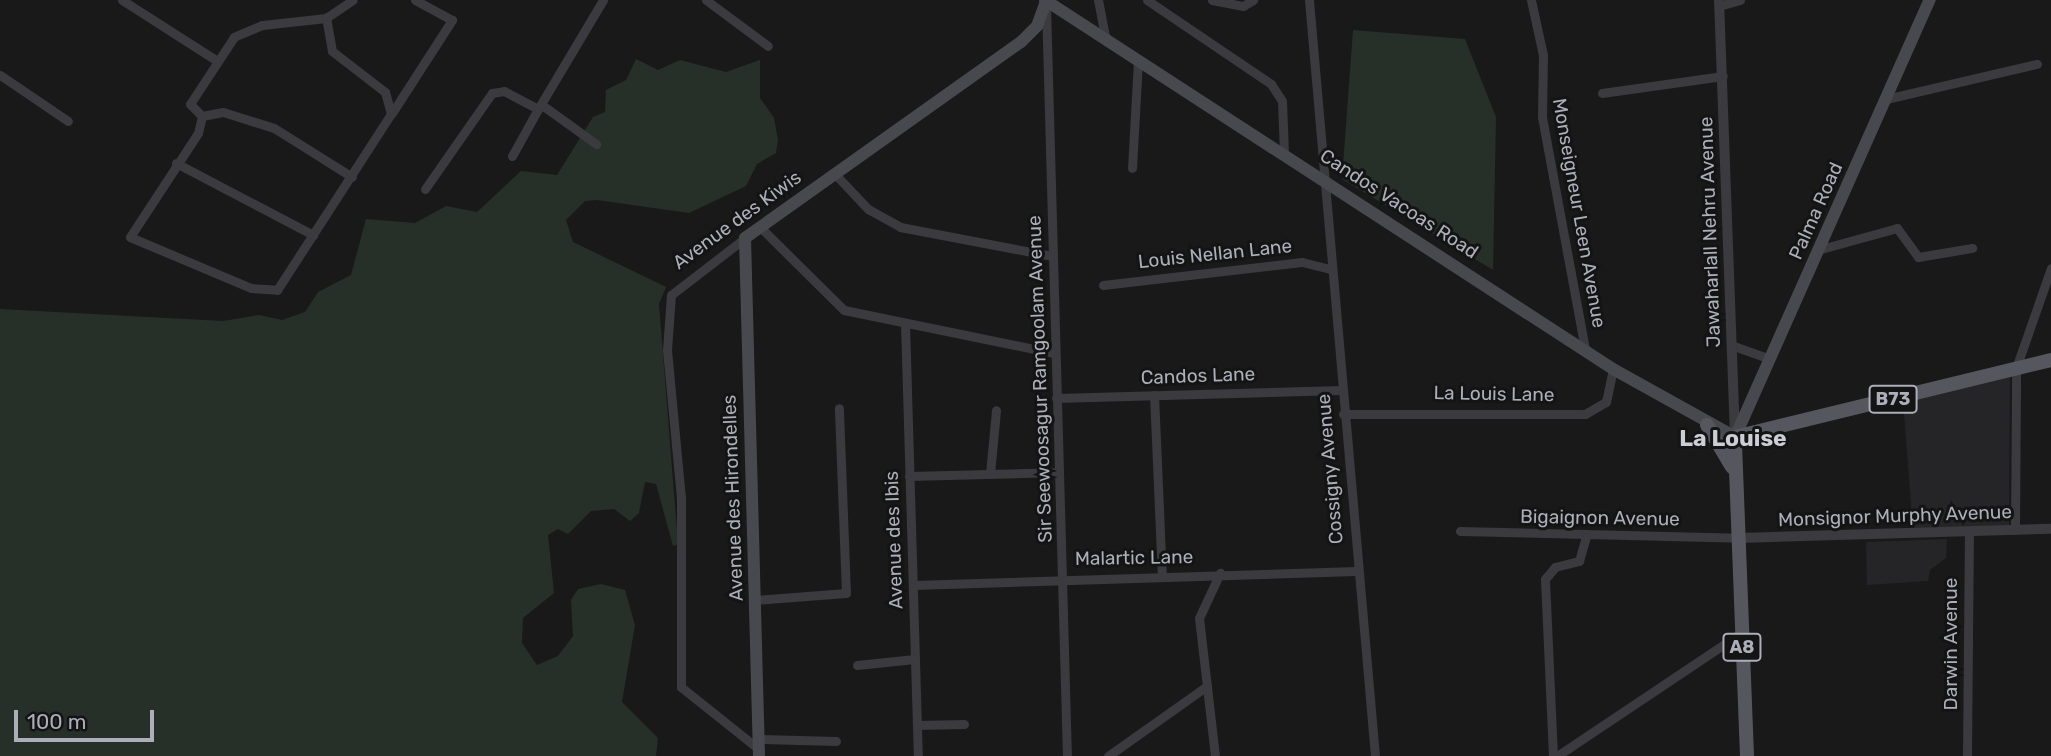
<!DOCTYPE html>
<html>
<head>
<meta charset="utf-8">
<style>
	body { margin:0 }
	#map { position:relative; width:2051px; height:756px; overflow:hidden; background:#19191a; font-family:Rubik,sans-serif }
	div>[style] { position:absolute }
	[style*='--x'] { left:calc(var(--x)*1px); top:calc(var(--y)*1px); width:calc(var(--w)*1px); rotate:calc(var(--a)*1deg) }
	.built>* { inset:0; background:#252527 }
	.green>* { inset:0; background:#272f29 }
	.minor>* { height:9px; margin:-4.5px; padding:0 4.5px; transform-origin:4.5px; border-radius:4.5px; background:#3a3a3f }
	.tertiary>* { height:10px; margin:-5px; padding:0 5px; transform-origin:5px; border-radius:5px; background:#3a3a3f }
	.secondary>* { height:12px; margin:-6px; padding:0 6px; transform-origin:6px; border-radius:6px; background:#48494f }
	.primary>* { height:14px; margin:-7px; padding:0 7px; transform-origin:7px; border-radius:7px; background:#56575e }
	span { translate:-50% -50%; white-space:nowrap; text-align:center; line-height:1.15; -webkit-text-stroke:6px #141415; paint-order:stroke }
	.shield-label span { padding:2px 5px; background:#141415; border:2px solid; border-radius:5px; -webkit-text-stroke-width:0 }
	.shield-label { font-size:18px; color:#acafb9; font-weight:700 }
	.street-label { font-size:19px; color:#acafb9 }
	.quarter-label { font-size:23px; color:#cdced5; font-weight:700 }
	.scale { position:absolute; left:14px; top:710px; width:140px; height:32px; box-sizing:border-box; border:4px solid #acafb9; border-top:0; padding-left:9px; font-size:21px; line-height:24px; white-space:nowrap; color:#acafb9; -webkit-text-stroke:5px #141415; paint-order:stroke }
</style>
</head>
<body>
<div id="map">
	<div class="built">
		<i style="clip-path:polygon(2010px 375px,2009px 529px,1913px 530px,1903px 400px)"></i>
		<i style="clip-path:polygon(1947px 539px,1946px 558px,1930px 570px,1928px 581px,1867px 585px,1866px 542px)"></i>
	</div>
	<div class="green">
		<i style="clip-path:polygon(1353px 30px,1465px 39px,1496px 117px,1493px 270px,1342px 179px)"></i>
		<i style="clip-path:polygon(636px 59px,658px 70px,680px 60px,726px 72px,760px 60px,760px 98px,774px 118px,778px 140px,776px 153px,757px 164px,746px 186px,689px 213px,597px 200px,585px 201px,566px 220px,573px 242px,666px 287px,659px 304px,678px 544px,673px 546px,656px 484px,645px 482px,639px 513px,630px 521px,614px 509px,591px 511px,568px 534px,558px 529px,548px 535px,554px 593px,523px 618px,522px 643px,537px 665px,558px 656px,573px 636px,571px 600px,578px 589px,601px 584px,625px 590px,635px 625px,622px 702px,658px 738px,656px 756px,0 756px,0 309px,223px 321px,259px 315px,282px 320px,305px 312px,318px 292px,351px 275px,366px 219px,415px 223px,446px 206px,477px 212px,521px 171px,557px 175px,593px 117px,605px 112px,606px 90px,626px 80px)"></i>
	</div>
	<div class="minor">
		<i style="--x:122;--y:0;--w:112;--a:32.6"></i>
		<i style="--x:706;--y:0;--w:77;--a:36.6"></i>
		<i style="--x:1098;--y:0;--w:42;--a:79"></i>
		<i style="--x:1147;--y:0;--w:150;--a:34.1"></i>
		<i style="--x:1271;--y:84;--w:20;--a:57"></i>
		<i style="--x:1282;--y:101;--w:52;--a:87.8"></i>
		<i style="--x:1212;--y:0;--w:32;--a:11"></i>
		<i style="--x:1243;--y:6;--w:12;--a:-31"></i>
		<i style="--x:1309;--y:0;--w:759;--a:85.01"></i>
		<i style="--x:1531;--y:0;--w:56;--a:77.7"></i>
		<i style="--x:1543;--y:55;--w:62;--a:90.9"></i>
		<i style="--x:1542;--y:117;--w:235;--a:79.5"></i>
		<i style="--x:1046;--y:6;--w:750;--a:88.4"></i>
		<i style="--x:1719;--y:6;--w:22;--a:-16"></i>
		<i style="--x:326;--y:18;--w:64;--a:173.8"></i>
		<i style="--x:262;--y:25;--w:30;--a:157"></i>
		<i style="--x:234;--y:37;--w:80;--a:123.3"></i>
		<i style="--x:190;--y:104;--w:17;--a:45"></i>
		<i style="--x:202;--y:116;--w:21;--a:-11"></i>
		<i style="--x:223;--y:112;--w:53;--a:17.4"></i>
		<i style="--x:274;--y:128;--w:92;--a:32.1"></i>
		<i style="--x:326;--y:18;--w:32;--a:-34"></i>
		<i style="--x:0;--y:75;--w:82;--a:34.1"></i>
		<i style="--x:1602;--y:93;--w:122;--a:-8"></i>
		<i style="--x:1886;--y:99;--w:155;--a:-13.1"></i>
		<i style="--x:542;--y:105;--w:67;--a:35.8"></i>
		<i style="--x:392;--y:113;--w:111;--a:-57.2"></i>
		<i style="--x:452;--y:20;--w:42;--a:-151.6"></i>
		<i style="--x:202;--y:116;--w:17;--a:103"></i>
		<i style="--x:198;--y:133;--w:124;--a:123.2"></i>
		<i style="--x:130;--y:237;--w:131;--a:22.9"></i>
		<i style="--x:251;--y:288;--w:26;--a:4"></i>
		<i style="--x:277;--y:290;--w:210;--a:-57.1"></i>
		<i style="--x:391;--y:114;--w:23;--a:-105"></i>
		<i style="--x:385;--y:92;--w:67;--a:-142.3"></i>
		<i style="--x:332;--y:51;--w:34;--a:-100"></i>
		<i style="--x:512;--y:156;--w:54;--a:-61"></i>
		<i style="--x:176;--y:163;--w:155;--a:27.7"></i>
		<i style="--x:1132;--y:168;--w:106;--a:-86.8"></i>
		<i style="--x:834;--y:173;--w:50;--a:46.6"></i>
		<i style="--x:868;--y:209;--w:37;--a:29"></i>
		<i style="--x:900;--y:227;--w:155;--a:10.8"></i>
		<i style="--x:425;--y:189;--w:117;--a:-55.1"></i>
		<i style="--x:492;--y:93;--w:12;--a:-9"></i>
		<i style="--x:504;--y:91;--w:38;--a:28"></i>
		<i style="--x:538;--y:109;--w:127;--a:-59.2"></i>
		<i style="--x:760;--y:227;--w:118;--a:44.7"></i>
		<i style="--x:844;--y:310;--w:213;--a:11.6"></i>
		<i style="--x:745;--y:238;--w:93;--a:142.4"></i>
		<i style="--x:671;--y:295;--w:55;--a:94.2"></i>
		<i style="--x:667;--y:350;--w:148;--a:84.6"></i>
		<i style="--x:681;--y:497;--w:190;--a:90"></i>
		<i style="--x:681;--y:687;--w:101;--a:38.6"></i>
		<i style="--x:1821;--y:249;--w:79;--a:-15.4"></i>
		<i style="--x:1897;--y:228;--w:36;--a:54"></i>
		<i style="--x:1918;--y:257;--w:55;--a:-9.5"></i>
		<i style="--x:1103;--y:285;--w:200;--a:-6.6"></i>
		<i style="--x:1302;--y:262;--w:30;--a:14"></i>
		<i style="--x:905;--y:323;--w:433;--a:88.3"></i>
		<i style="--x:1731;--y:345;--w:41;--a:19.7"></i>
		<i style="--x:1154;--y:395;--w:180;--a:87.5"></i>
		<i style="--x:1056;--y:398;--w:285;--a:-1.6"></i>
		<i style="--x:1343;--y:414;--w:242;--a:0"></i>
		<i style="--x:1585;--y:414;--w:24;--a:-30"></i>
		<i style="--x:1606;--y:402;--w:34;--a:-78"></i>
		<i style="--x:990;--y:474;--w:64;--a:-84.6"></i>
		<i style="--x:909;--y:476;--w:148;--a:-1.5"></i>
		<i style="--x:2015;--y:530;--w:162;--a:-89.6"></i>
		<i style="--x:2016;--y:368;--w:106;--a:-70.7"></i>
		<i style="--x:1460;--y:531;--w:280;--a:1.4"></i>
		<i style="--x:913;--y:585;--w:443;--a:-1.8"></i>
		<i style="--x:755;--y:600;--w:91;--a:-4.4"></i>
		<i style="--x:846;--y:593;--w:185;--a:-92.2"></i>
		<i style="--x:857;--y:665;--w:58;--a:-5.9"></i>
		<i style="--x:917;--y:725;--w:47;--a:-1.2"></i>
		<i style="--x:759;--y:739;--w:77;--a:1.5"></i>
		<i style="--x:1108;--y:756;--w:121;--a:-35.3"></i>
		<i style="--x:1215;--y:756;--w:139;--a:-96.6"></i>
		<i style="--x:1199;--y:618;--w:50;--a:-65"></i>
		<i style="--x:1553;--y:756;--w:177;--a:-92.6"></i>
		<i style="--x:1545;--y:579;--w:16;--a:-50"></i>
		<i style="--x:1555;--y:567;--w:25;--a:-14"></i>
		<i style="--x:1579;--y:561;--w:25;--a:-74"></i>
		<i style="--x:1557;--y:756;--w:223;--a:-33.8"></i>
		<i style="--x:1967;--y:756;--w:225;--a:-89.5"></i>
	</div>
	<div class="tertiary">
		<i style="--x:1719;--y:0;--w:437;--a:87.9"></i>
		<i style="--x:1740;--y:538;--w:311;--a:-1.7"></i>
	</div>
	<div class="secondary">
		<i style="--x:1045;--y:0;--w:677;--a:33.01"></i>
		<i style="--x:1613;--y:369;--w:140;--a:29.1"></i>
		<i style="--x:1735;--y:437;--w:479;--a:-66"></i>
		<i style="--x:759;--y:756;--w:518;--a:-91.55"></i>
		<i style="--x:745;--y:238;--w:339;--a:-35.4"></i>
		<i style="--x:1021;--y:42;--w:23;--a:-45"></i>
		<i style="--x:1037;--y:26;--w:27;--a:-70"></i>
	</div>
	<div class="primary">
		<i style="--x:1707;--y:425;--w:49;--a:59.2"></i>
		<i style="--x:1747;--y:756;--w:319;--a:-92.2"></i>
		<i style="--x:1735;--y:437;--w:325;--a:-13.7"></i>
	</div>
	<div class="shield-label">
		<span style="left:1893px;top:399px">B73</span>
		<span style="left:1742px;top:647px">A8</span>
	</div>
	<div class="street-label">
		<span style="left:1399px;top:204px;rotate:33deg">Candos Vacoas Road</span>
		<span style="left:1816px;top:211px;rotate:-66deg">Palma Road</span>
		<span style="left:1579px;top:213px;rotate:80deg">Monseigneur Leen Avenue</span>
		<span style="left:737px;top:220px;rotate:-36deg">Avenue des Kiwis</span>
		<span style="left:1710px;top:232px;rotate:-92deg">Jawaharlall Nehru Avenue</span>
		<span style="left:1215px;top:254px;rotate:-6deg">Louis Nellan Lane</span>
		<span style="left:1198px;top:376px;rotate:-2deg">Candos Lane</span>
		<span style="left:1040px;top:379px;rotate:-92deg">Sir Seewoosagur Ramgoolam Avenue</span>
		<span style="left:1494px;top:394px;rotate:1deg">La Louis Lane</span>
		<span style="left:1330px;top:469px;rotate:-95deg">Cossigny Avenue</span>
		<span style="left:733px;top:498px;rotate:-92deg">Avenue des Hirondelles</span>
		<span style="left:1895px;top:516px;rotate:-2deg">Monsignor Murphy Avenue</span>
		<span style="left:1600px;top:518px;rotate:1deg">Bigaignon Avenue</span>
		<span style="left:894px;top:540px;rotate:-92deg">Avenue des Ibis</span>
		<span style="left:1134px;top:558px;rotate:-1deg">Malartic Lane</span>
		<span style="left:1951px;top:644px;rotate:-90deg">Darwin Avenue</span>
	</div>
	<div class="quarter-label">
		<span style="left:1733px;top:438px">La Louise</span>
	</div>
	<div class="scale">100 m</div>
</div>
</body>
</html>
